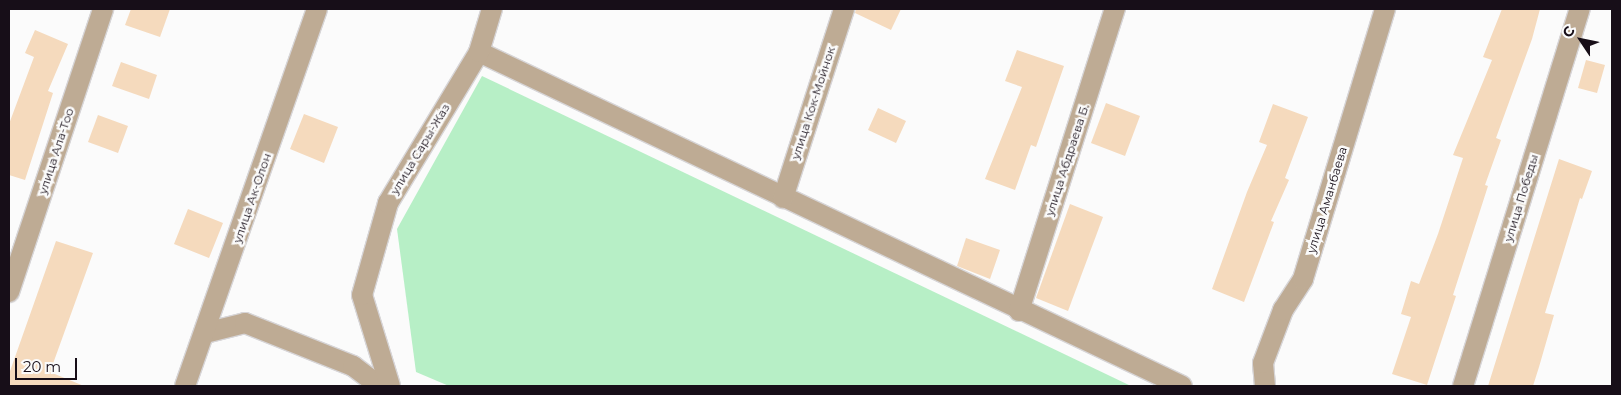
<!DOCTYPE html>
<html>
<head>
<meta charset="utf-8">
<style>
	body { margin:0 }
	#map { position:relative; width:1621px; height:395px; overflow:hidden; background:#fbfbfb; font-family:Montserrat,sans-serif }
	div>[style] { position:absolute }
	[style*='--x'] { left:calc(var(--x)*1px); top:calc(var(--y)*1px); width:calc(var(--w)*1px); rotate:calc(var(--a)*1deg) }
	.green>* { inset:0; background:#b7efc6 }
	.building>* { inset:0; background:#f5dabd }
	.roads { filter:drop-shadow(1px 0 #d7d5d7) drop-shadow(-1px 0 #d7d5d7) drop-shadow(0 1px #d7d5d7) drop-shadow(0 -1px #d7d5d7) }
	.minor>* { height:20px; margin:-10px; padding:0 10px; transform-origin:10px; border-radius:10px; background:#beab94 }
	span { translate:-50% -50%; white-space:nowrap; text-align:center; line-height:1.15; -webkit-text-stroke:5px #fbfbfb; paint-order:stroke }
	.street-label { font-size:12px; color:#170e18 }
	.frame { position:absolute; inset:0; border:10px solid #170e18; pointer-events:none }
	.north { position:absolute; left:1556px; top:15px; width:50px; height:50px; -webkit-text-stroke:4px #fbfbfb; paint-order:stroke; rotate:304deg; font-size:14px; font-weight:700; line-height:20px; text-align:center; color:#170e18 }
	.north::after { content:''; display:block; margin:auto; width:18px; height:22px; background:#170e18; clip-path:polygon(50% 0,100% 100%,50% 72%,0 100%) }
	.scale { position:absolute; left:15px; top:358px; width:62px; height:22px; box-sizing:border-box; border:2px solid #170e18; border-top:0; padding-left:6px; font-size:15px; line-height:18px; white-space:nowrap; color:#170e18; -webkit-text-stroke:4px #fbfbfb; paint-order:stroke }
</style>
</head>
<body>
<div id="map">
	<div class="green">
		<i style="clip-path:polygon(482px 76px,1131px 386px,449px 386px,416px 372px,397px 229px)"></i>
	</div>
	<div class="building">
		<i style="clip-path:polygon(131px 9px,170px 9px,160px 37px,125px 25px)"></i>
		<i style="clip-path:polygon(856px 9px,901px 9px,891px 30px,855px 13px)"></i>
		<i style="clip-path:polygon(1502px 9px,1540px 9px,1532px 39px,1496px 138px,1501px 140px,1485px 185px,1488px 186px,1453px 295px,1456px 296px,1427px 385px,1392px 374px,1411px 317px,1401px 314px,1411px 281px,1419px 284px,1438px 234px,1463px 158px,1453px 155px,1492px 60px,1483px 57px)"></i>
		<i style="clip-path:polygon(35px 30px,68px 44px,48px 91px,53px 93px,25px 180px,9px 175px,9px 124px,34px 57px,25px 53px)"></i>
		<i style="clip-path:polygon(1017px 50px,1064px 66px,1036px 147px,1031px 145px,1015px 190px,985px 179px,1022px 87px,1005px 81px)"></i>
		<i style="clip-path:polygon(1586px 60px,1605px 65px,1597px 93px,1578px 88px)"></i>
		<i style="clip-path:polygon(121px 62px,157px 75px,149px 99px,112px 86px)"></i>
		<i style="clip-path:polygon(1106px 103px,1140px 116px,1125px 156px,1091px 143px)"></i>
		<i style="clip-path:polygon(1273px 104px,1308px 117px,1285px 178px,1289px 180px,1271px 221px,1274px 222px,1244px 302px,1212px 289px,1247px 192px,1267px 145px,1259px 142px)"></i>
		<i style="clip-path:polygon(878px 108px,906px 121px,896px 143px,868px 130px)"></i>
		<i style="clip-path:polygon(304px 114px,338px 127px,324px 163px,290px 149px)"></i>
		<i style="clip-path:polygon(98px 115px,128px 126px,118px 153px,88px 142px)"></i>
		<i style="clip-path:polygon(1559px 159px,1592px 171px,1582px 199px,1580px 198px,1545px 313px,1554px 315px,1539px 367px,1533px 386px,1488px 386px)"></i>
		<i style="clip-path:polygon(1070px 204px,1103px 217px,1068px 311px,1036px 298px)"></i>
		<i style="clip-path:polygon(188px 209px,223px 223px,209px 258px,174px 244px)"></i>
		<i style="clip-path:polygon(966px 238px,1000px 250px,990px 279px,957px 266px)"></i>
		<i style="clip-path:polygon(56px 241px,93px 253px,50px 372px,84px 386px,9px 386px,9px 374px)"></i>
	</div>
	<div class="roads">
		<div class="minor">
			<i style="--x:479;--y:52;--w:778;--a:25.41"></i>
			<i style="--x:783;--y:198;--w:199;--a:-72.1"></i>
			<i style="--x:9;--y:292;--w:298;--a:-71.6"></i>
			<i style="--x:1019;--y:311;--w:317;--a:-72.4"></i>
			<i style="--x:205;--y:333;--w:41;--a:-14"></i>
			<i style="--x:245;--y:323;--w:116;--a:21.7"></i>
			<i style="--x:353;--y:366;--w:34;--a:37"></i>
			<i style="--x:185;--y:386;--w:399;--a:-70.7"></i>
			<i style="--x:390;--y:386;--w:95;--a:-107.1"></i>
			<i style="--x:362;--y:295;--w:96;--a:-74.2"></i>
			<i style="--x:388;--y:203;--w:176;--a:-58.9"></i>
			<i style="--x:479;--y:52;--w:45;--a:-73.2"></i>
			<i style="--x:1265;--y:386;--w:23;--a:-95"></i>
			<i style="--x:1263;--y:363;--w:57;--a:-69.3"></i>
			<i style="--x:1283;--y:310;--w:37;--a:-57"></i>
			<i style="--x:1303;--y:279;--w:282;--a:-73.1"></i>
			<i style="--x:1463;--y:386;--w:395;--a:-72.8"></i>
		</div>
	</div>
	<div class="street-label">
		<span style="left:813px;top:103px;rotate:-72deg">улица Кок-Мойнок</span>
		<span style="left:420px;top:149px;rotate:-59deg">улица Сары-Жаз</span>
		<span style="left:56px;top:151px;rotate:-72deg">улица Ала-Тоо</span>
		<span style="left:1067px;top:160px;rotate:-72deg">улица Абдраева Б.</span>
		<span style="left:252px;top:198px;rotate:-71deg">улица Ак-Олон</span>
		<span style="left:1521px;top:198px;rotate:-73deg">улица Победы</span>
		<span style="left:1327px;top:200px;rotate:-73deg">улица Аманбаева</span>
	</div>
	<div class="frame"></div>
	<div class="north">С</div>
	<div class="scale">20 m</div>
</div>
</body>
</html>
